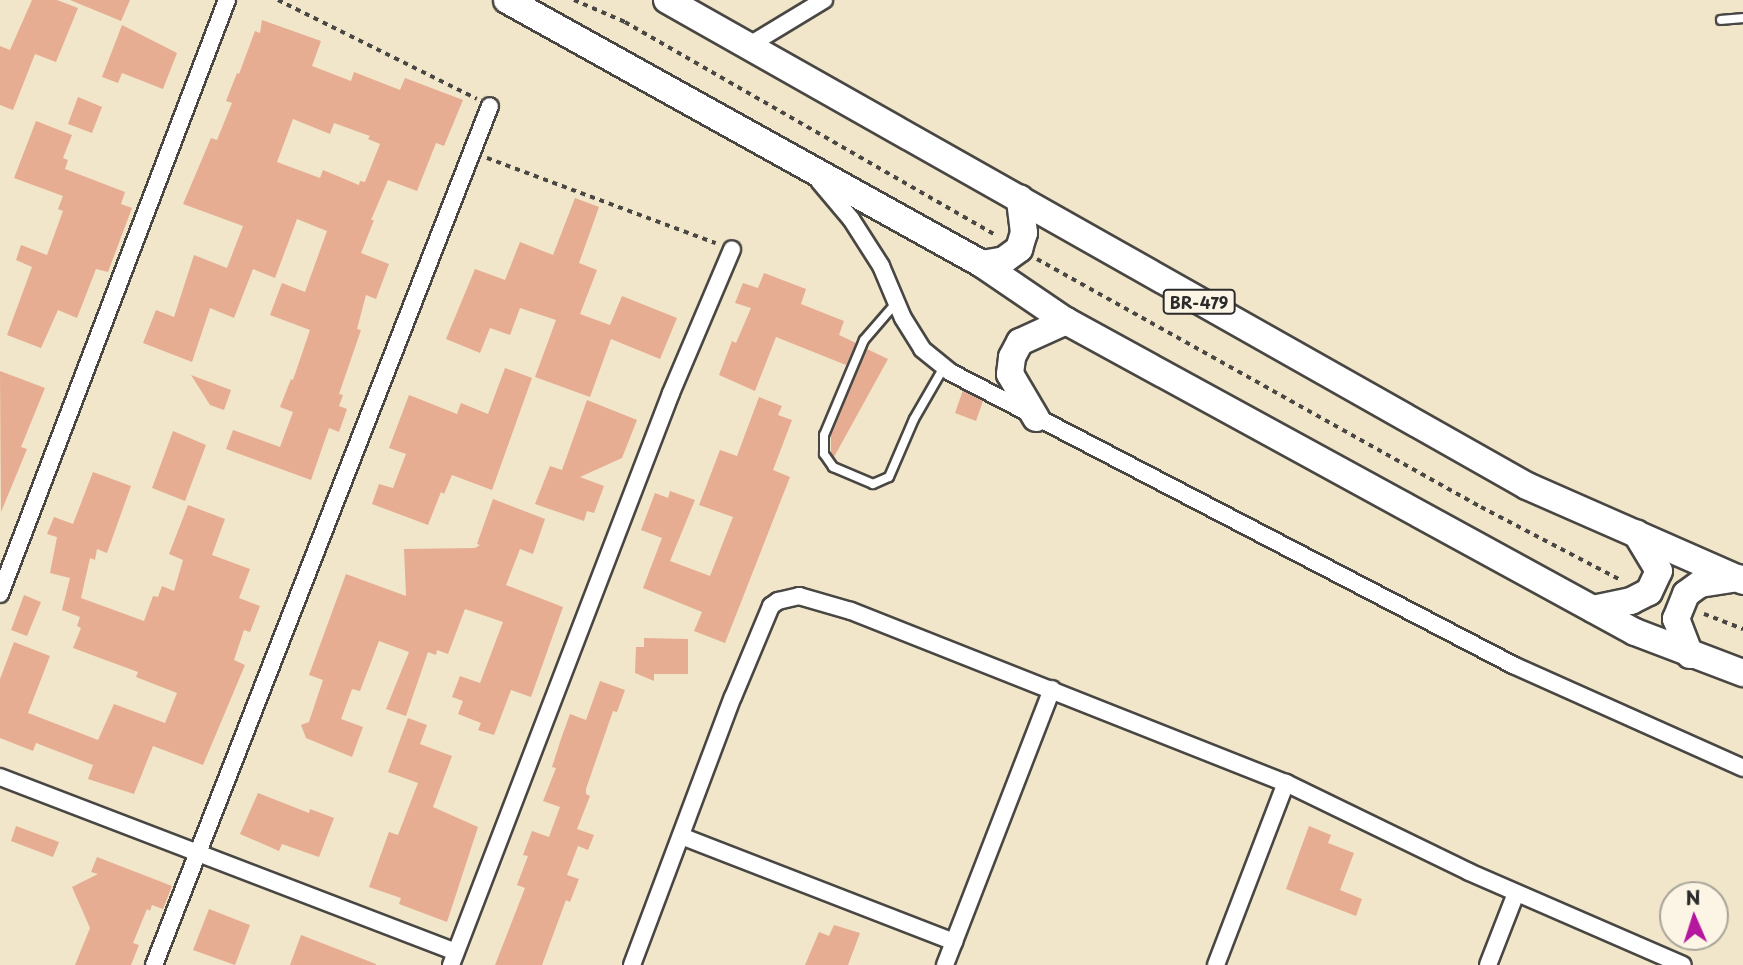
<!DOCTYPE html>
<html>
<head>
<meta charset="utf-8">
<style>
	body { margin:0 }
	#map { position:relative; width:1743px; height:965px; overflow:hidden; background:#f1e6c9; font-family:"Playpen Sans",sans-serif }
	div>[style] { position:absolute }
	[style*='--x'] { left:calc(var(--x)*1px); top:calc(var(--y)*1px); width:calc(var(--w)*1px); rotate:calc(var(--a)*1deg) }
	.building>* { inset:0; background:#e6ad92 }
	.path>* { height:3.5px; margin-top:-1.75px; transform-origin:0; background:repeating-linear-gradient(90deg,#494743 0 5px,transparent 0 10px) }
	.roads { filter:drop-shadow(2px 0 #494743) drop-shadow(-2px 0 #494743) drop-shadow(0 2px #494743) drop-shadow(0 -2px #494743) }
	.lane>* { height:8px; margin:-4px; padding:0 4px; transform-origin:4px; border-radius:4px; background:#fff }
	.street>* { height:16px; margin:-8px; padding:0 8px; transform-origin:8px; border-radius:8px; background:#fff }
	.primary>* { height:26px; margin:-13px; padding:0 13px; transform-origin:13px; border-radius:13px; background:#fff }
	span { translate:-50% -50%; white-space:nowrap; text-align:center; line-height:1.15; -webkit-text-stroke:7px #fcf5e5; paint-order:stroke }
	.shield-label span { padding:2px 5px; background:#fcf5e5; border:2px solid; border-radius:5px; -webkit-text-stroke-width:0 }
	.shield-label { font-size:16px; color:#2b2b2b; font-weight:700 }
	.north { position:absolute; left:1659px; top:881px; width:70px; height:70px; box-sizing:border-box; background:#fcf5e5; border:2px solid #a8a49b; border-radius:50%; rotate:357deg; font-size:19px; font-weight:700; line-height:28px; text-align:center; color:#2b2b2b }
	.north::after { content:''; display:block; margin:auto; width:24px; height:32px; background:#b5179e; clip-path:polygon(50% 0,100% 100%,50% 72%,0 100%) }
</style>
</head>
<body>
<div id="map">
	<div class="building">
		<i style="clip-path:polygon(32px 0,57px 0,78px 8px,56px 62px,35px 54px,13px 110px,0 105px,0 46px,10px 50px)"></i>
		<i style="clip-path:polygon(70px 0,130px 0,121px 21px)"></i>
		<i style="clip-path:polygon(evenodd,262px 20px,321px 41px,312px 66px,351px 81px,354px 72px,400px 90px,405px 78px,463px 100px,444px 146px,436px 143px,417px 191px,388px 180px,371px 220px,374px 220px,361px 253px,389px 264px,376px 299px,366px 295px,357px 329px,361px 330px,339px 394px,343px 395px,339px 406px,347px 409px,339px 432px,329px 428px,311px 480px,226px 449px,233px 430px,280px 447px,293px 412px,280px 407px,291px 379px,293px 380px,310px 330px,270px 315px,282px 283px,305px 292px,327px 231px,297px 219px,275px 278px,253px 269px,234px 318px,210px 308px,192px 362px,143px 343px,156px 310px,174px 317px,194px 255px,227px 268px,243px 226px,183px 204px,211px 138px,217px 140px,232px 103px,226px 101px,237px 73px,239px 74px,255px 31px,260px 33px,262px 20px,293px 119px,330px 134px,334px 123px,370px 136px,368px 139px,380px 144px,365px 182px,360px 181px,359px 185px,323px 170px,320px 178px,277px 162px,293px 119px)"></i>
		<i style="clip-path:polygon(122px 25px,177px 53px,163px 89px,122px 73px,118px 83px,102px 77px)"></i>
		<i style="clip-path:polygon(78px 97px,102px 107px,92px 133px,68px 124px)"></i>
		<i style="clip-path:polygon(36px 121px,72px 135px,63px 158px,68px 160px,65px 169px,125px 192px,121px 204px,132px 208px,108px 272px,96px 269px,77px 318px,58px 310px,41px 348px,7px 335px,32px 267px,16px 260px,21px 245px,47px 255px,63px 211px,58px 209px,63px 196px,14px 178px)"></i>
		<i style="clip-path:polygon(575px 198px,599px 207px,579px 263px,597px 270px,580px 314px,610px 325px,622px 296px,677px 318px,660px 359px,611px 339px,590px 397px,535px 377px,556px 320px,520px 308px,510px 335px,490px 328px,480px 353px,446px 339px,475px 269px,505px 280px,520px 242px,553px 255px)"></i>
		<i style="clip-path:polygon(764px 273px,806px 289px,801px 304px,844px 321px,839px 335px,856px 343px,846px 365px,776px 337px,755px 391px,719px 375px,732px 341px,736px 343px,751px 308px,735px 303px,743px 283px,758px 288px)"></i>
		<i style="clip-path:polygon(867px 349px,888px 359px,834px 457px,831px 452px,831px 436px)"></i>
		<i style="clip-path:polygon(505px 368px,532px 378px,492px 490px,452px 475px,444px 494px,441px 492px,428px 525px,372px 504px,379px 484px,393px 488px,406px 454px,389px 448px,409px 395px,457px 414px,461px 403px,488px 414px)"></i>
		<i style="clip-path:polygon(0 371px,45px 388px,21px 447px,27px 449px,1px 512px)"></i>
		<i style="clip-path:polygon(191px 375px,231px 390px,224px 410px,210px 405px)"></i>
		<i style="clip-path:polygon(963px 390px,983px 401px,976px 421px,955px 413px)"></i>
		<i style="clip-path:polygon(759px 397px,782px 406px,778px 415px,792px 420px,773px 470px,790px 477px,725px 643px,694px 631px,702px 612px,643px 588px,662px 538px,641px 530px,655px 493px,668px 498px,670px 491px,695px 500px,670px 561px,710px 576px,733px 517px,699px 505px,720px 450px,737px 456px)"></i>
		<i style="clip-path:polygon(587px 400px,637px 420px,622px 458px,580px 477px,604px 486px,594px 513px,587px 511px,584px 521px,535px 504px,550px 466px,562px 470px)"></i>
		<i style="clip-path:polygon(173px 431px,206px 445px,185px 501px,152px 488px)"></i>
		<i style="clip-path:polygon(93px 472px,131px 486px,107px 553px,97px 549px,95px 560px,90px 558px,81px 598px,144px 621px,153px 596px,158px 597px,162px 586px,174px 591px,183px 560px,169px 554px,188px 505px,225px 519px,212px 555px,250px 569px,239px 598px,260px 606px,250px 632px,244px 630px,234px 660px,245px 665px,203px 765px,153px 746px,134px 794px,88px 779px,93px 765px,36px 743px,33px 751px,0 738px,0 679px,14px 642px,50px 656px,28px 713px,98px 740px,114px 704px,165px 723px,177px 693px,136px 677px,138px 672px,73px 648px,81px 628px,77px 626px,80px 617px,62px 610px,70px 578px,50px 573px,57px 537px,47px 534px,54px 517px,73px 524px)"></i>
		<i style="clip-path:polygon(493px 499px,545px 519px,533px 554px,520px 549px,506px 585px,563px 607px,531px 697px,511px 690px,494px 735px,478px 730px,481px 723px,458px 714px,463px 701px,452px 697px,460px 676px,480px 683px,503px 622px,465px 609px,448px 654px,437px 650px,436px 655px,428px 652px,406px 716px,386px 709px,409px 652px,379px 641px,360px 691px,352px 689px,341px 719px,363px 727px,352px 757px,306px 738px,301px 725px,309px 722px,323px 680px,309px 675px,346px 574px,406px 596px,404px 549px,475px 548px,480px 545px,477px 544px)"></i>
		<i style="clip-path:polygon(24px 595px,41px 602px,27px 636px,11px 630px)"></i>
		<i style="clip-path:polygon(644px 638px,688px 639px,688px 674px,654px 674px,654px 681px,635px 673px,636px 647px,644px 647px)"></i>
		<i style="clip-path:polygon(600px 681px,625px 690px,617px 712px,613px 711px,586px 789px,586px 794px,590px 796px,577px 829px,594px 835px,588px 850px,578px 846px,567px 875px,579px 879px,570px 902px,566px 900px,542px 965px,495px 965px,525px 888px,517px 885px,528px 856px,523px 855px,532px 831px,549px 837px,560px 807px,543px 801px,556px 768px,552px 767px,561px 739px,570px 714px,586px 720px)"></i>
		<i style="clip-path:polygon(408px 718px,427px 725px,420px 744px,452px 756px,433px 807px,478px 827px,447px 922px,399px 904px,401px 898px,369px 887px,389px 832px,398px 835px,418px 783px,388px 772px)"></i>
		<i style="clip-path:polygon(258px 793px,309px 813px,310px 809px,334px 818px,319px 857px,282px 844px,279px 851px,240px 834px)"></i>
		<i style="clip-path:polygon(16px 826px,59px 842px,53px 857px,11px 841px)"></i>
		<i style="clip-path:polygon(1309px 826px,1331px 835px,1328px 843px,1354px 853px,1340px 890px,1362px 899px,1356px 916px,1286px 889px)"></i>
		<i style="clip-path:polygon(97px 857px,172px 886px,163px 909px,152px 905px,150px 911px,147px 909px,133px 943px,139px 945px,131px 965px,75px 965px,90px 928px,72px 887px,98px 874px,91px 872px)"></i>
		<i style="clip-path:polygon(209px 909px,250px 925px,235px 965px,193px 950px)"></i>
		<i style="clip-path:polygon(834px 925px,860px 933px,848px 965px,805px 965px,819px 932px,829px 936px)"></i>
		<i style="clip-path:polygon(301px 935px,376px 964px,376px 965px,290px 965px)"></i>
	</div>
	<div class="path">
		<i style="--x:278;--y:0;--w:222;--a:26.4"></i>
		<i style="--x:574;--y:0;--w:56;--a:23.3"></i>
		<i style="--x:625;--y:22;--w:429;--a:29.9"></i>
		<i style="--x:487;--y:158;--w:244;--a:20.4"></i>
		<i style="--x:1037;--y:259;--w:509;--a:29.19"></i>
		<i style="--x:1481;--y:507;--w:156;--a:27.6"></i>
		<i style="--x:1704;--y:614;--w:42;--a:21"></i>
	</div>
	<div class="roads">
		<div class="lane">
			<i style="--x:1721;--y:20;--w:22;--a:-5"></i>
			<i style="--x:896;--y:303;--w:49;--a:130.9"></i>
			<i style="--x:864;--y:340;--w:103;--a:112.8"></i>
			<i style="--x:824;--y:435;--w:19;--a:90"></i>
			<i style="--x:824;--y:454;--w:16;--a:55"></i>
			<i style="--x:833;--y:467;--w:43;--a:23"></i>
			<i style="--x:873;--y:484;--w:17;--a:-24"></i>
			<i style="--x:889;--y:477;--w:63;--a:-66.7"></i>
			<i style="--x:914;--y:419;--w:60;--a:-60"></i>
		</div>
		<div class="street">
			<i style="--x:748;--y:46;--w:89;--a:-31.2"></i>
			<i style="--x:819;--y:181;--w:50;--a:49.9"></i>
			<i style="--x:851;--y:219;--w:56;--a:57.4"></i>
			<i style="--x:881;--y:266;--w:56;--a:67.1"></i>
			<i style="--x:903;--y:318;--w:36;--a:58"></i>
			<i style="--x:922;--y:349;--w:36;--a:39"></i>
			<i style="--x:950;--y:372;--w:635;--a:27.49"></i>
			<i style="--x:1513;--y:665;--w:252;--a:24.1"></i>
			<i style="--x:0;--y:594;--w:636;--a:-69.09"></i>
			<i style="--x:0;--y:777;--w:488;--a:21"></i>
			<i style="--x:681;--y:836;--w:293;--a:21.2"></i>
			<i style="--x:154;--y:965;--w:922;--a:-68.64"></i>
			<i style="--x:451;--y:965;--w:613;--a:-68.96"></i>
			<i style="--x:671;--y:393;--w:156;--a:-67"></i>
			<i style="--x:632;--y:965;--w:286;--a:-69.4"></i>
			<i style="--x:733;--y:697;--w:99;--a:-67.3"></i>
			<i style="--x:771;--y:606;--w:9;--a:-36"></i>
			<i style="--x:778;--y:601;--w:22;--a:-13"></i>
			<i style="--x:799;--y:596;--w:54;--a:16.1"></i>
			<i style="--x:851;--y:611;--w:468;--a:21.6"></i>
			<i style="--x:1286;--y:783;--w:203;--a:25.9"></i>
			<i style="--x:1469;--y:872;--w:233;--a:23.5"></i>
			<i style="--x:945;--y:965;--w:296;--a:-68.8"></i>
			<i style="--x:1216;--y:965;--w:195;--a:-69"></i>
			<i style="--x:1488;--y:965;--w:77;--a:-68.7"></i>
		</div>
		<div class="primary">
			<i style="--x:507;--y:0;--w:543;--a:29.06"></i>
			<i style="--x:982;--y:264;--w:102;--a:34.2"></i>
			<i style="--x:1066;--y:321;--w:648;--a:28.66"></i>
			<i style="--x:1635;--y:632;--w:116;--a:20.8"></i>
			<i style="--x:667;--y:0;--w:988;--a:29.47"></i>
			<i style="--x:1527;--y:486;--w:236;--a:23.7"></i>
			<i style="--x:982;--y:264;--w:22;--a:-10"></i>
			<i style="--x:1004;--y:260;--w:19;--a:-36"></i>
			<i style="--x:1019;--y:249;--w:17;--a:-73"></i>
			<i style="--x:1024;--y:233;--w:35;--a:-97"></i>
			<i style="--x:1036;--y:418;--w:51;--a:-120.6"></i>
			<i style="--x:1010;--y:374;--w:17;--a:-83"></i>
			<i style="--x:1012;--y:357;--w:17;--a:-62"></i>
			<i style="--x:1020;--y:342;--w:51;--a:-24.5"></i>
			<i style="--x:1593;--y:609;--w:39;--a:-12"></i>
			<i style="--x:1631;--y:601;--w:20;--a:-27"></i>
			<i style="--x:1649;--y:592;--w:23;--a:-65"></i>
			<i style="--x:1659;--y:571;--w:44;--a:-121.2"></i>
			<i style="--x:1690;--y:655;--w:39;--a:-111"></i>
			<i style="--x:1676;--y:619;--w:27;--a:-68"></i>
			<i style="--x:1686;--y:594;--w:17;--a:-36"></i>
			<i style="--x:1700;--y:584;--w:39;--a:-9"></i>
		</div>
	</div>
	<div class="shield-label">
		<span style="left:1199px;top:302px">BR-479</span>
	</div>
	<div class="north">N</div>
</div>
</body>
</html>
